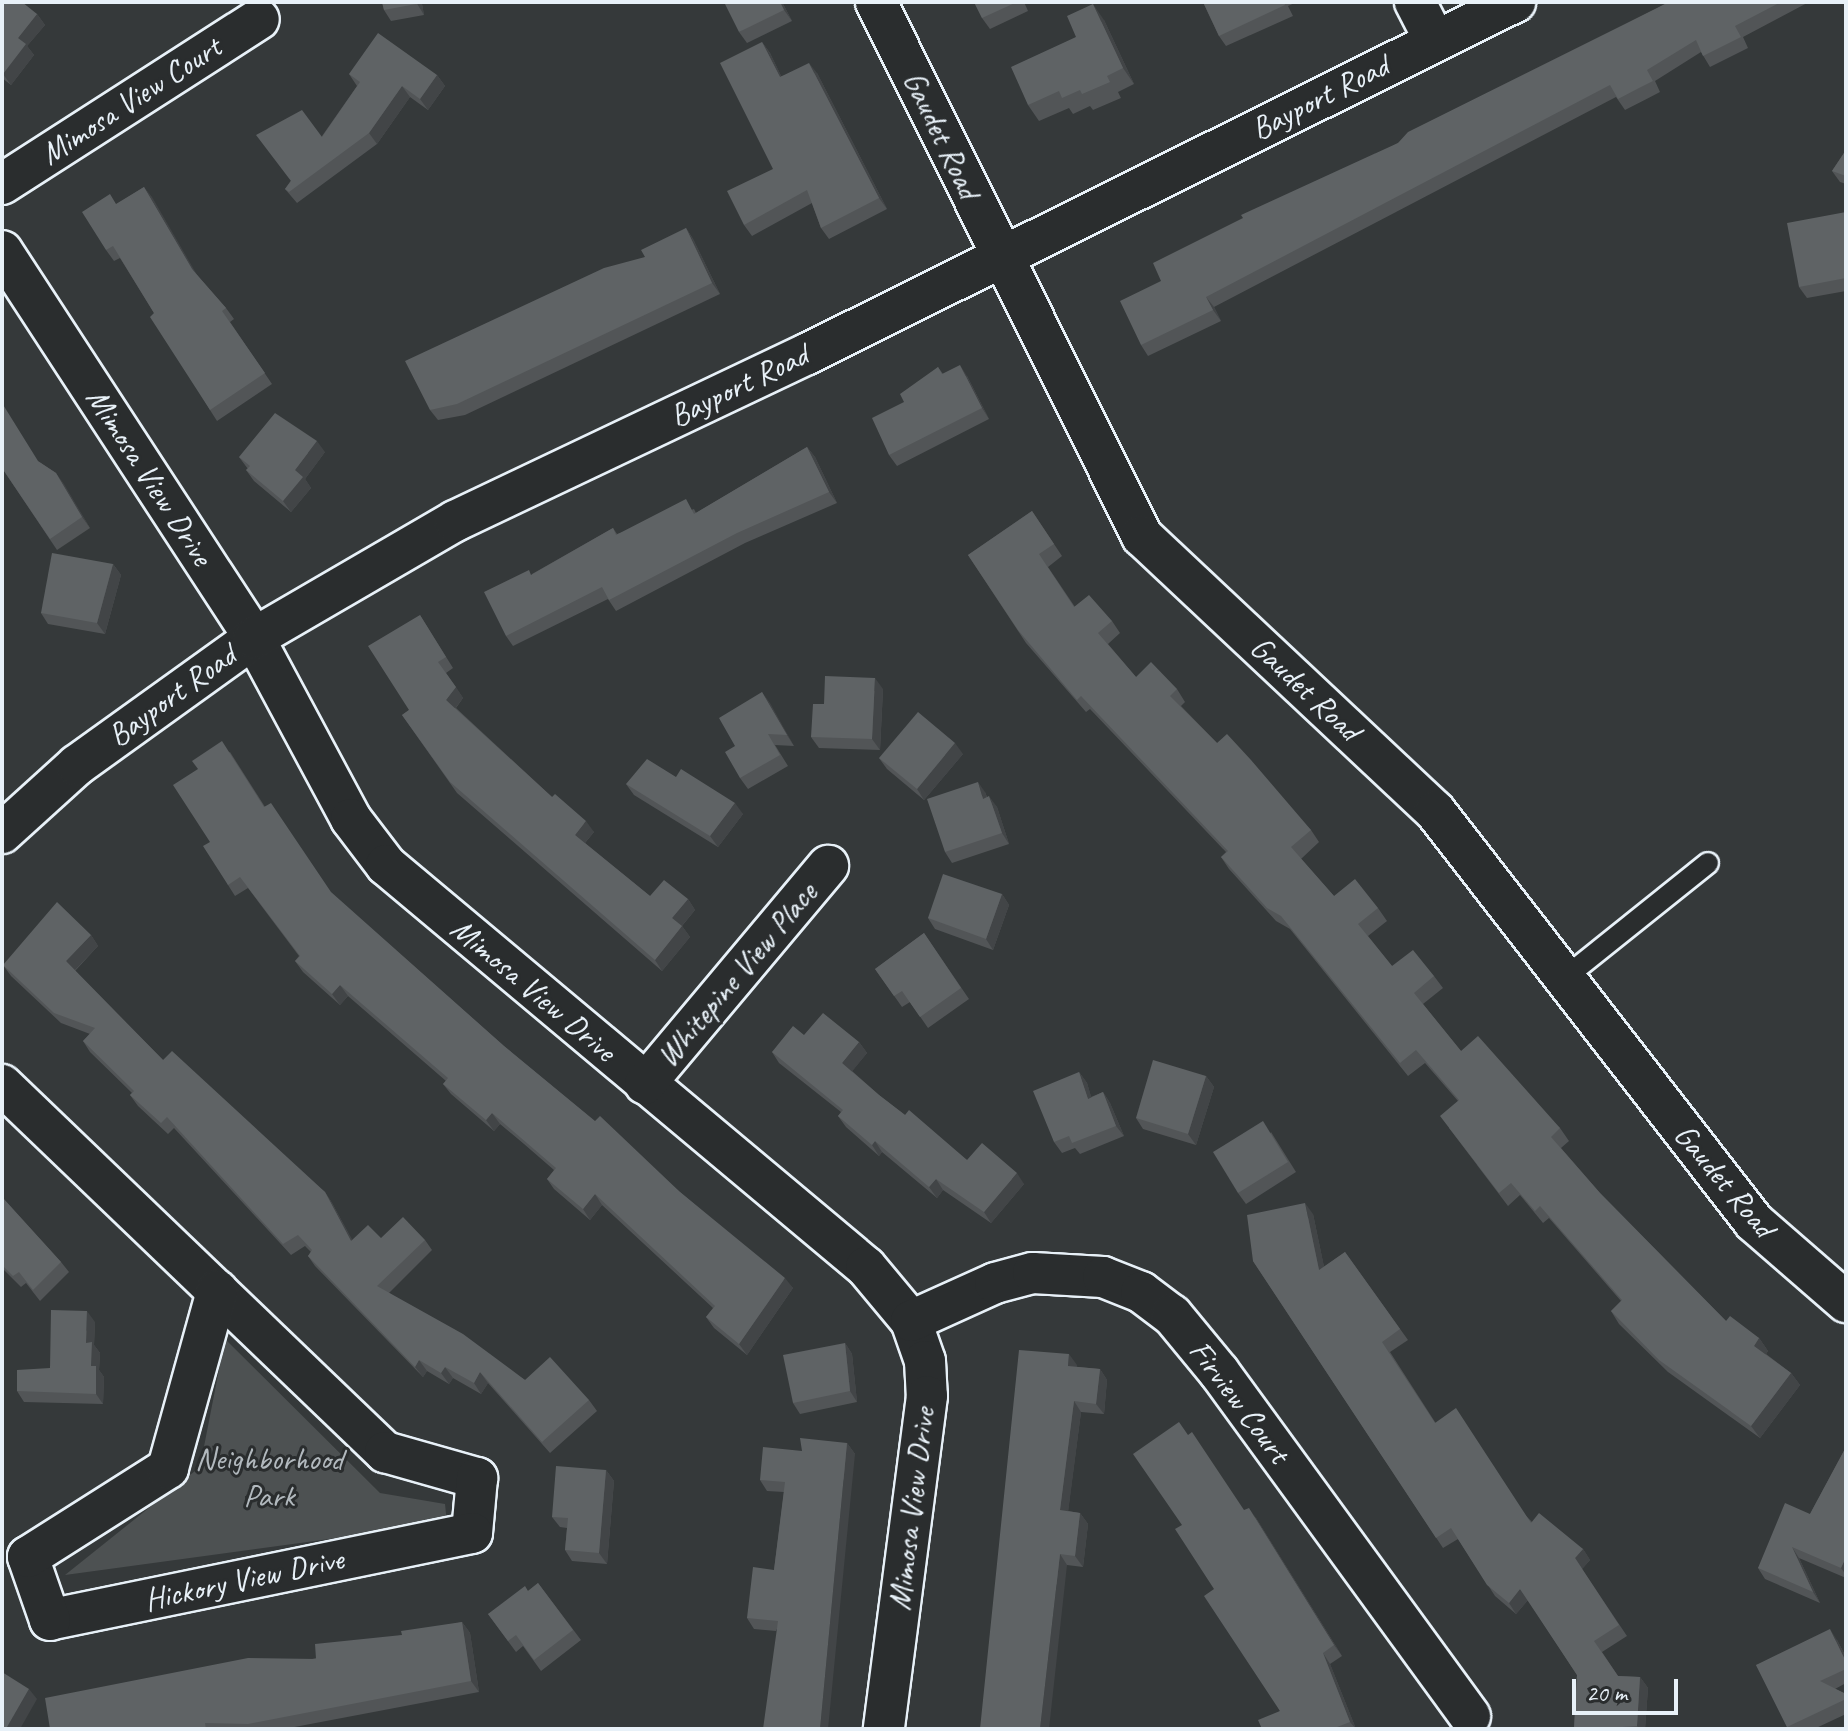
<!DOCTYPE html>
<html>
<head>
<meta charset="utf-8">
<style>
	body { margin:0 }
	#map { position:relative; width:1848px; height:1731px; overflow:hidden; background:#35393a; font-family:Caveat,sans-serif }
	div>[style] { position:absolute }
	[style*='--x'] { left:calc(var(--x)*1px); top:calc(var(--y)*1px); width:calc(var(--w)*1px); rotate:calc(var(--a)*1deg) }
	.green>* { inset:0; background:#4d5152 }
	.roads { filter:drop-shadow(2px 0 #e8f1f8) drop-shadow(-2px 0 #e8f1f8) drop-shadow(0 2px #e8f1f8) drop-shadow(0 -2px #e8f1f8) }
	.service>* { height:20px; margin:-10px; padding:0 10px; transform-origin:10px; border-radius:10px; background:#2a2d2e }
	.minor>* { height:40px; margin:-20px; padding:0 20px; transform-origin:20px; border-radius:20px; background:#2a2d2e }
	.wall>* { inset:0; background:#525557 }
	.shaded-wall>* { inset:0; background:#424547 }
	.building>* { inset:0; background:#5f6365 }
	span { translate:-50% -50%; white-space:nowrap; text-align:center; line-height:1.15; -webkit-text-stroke:6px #2a2d2e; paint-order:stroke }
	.street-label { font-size:32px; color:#e8f1f8 }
	.park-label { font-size:32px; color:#b2b9be }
	.frame { position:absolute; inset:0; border:4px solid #e8f1f8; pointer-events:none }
	.scale { position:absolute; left:1572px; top:1679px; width:106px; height:36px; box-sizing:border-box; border:4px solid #e8f1f8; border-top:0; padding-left:10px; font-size:24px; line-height:28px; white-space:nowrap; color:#e8f1f8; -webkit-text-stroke:6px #2a2d2e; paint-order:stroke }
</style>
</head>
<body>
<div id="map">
	<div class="green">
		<i style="clip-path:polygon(225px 1339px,380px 1493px,445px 1504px,447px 1523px,65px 1575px,200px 1467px)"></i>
	</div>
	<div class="roads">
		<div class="service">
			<i style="--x:1562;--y:980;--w:187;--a:-38.7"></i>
		</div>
		<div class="minor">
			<i style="--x:876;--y:2;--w:597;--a:63.52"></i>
			<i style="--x:1142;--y:536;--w:402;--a:43.2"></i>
			<i style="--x:1435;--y:811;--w:520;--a:52.18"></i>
			<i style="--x:1754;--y:1222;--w:122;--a:41"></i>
			<i style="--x:1415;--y:2;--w:42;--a:62.8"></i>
			<i style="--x:2;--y:184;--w:305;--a:-32.7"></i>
			<i style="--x:2;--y:251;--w:462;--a:56.9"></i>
			<i style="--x:254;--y:638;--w:205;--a:61.8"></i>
			<i style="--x:351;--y:819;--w:58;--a:52.7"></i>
			<i style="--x:386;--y:865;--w:626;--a:39.95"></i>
			<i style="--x:866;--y:1267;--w:70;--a:50.2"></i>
			<i style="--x:911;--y:1321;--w:42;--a:70.7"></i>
			<i style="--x:925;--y:1361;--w:35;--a:87"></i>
			<i style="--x:927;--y:1396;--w:336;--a:97.4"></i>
			<i style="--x:2;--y:833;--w:101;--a:-42.2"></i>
			<i style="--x:77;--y:765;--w:218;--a:-35.7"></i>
			<i style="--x:254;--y:638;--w:233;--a:-30.2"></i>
			<i style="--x:455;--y:521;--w:390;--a:-25.4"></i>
			<i style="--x:807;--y:354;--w:791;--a:-26.44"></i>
			<i style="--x:645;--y:1084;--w:285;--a:-50"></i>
			<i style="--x:2;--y:1085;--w:298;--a:43.8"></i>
			<i style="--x:217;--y:1291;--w:233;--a:43.8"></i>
			<i style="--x:385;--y:1452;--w:96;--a:15.8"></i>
			<i style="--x:477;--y:1478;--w:55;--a:95.2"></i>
			<i style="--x:472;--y:1533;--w:431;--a:168.4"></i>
			<i style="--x:50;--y:1620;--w:67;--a:-109.2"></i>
			<i style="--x:28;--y:1557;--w:166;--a:-32.4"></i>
			<i style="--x:168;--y:1468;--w:184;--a:-74.5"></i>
			<i style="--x:911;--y:1321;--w:92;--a:-24.3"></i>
			<i style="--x:995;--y:1283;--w:39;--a:-15"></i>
			<i style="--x:1033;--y:1273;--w:70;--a:3.3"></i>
			<i style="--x:1103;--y:1277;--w:41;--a:21.5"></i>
			<i style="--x:1141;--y:1292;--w:39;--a:37"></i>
			<i style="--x:1172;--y:1315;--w:74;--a:50.5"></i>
			<i style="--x:1219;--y:1372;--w:426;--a:53.9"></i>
		</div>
	</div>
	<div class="wall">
		<i style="clip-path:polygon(2px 2px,37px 14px,45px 25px,27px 46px,34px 55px,11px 85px,2px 78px)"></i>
		<i style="clip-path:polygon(382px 2px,432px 2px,422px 4px,424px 15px,391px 21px,384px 10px)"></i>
		<i style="clip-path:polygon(782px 2px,792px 21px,747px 43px,739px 32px)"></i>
		<i style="clip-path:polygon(974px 2px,1024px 2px,1028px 11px,990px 29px,982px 18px)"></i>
		<i style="clip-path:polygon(1203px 2px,1297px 2px,1288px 6px,1293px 16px,1226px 46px,1219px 36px)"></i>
		<i style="clip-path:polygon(1669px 2px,1809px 2px,1743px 37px,1748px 48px,1710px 67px,1701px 52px,1655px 81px,1660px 92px,1625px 110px,1616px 97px,1214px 307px,1221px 321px,1148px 356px,1141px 345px,1161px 281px,1398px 143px)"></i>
		<i style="clip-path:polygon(1104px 20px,1134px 84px,1118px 92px,1121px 98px,1093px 110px,1090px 106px,1073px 114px,1069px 108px,1039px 121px,1028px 105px,1076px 37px)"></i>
		<i style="clip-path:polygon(762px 42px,770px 53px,781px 76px,817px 73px,887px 209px,829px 239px,821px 228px,812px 203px,752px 236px,744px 225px,773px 169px)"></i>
		<i style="clip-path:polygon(349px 74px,437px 75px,445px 86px,428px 110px,410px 97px,377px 144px,297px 203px,285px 189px,357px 86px)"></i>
		<i style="clip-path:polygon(1846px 150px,1846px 184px,1840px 182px,1832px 171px)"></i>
		<i style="clip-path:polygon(144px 187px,196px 274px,226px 308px,234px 319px,230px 322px,272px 384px,217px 421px,210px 410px,154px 313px,120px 258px,114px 261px,106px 250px,117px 204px)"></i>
		<i style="clip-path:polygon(1846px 212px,1846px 291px,1807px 298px,1799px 287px)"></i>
		<i style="clip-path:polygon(686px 228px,693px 239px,720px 294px,465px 415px,438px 420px,430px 410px)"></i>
		<i style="clip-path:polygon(938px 367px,943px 374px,967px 376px,989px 419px,897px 466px,889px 455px,904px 402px)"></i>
		<i style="clip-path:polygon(807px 447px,815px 457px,837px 503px,745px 543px,616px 611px,608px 599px,513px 646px,506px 636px,532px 574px,613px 528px,617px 534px,694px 509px,696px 513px)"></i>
		<i style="clip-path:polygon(325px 452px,305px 479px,311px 488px,291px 512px,254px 481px,246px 470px,248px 469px,239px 457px)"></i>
		<i style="clip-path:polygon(39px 462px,56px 473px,90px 528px,57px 550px,2px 468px)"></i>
		<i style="clip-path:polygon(1032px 511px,1062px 556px,1048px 567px,1075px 607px,1112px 621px,1120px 633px,1108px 644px,1136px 677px,1177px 689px,1185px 702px,1181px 706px,1217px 743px,1311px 830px,1319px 842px,1301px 859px,1334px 896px,1378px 908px,1387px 921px,1368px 936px,1392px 966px,1434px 976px,1443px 988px,1423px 1004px,1461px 1051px,1560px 1128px,1569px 1141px,1561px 1148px,1600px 1193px,1726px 1321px,1759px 1338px,1768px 1351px,1766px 1354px,1791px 1373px,1800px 1385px,1760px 1438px,1668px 1372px,1619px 1324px,1611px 1311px,1621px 1301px,1549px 1218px,1543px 1223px,1520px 1195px,1508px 1206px,1449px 1128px,1458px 1101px,1425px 1063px,1408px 1076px,1290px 929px,1276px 921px,1229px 869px,1221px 857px,1226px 852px,1090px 709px,1086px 712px,1026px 643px,968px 555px)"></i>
		<i style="clip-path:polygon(113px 564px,121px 575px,105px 634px,48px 624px,41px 613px)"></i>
		<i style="clip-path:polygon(420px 615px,453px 668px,446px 673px,463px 698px,456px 708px,552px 797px,594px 832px,585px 843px,650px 896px,688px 899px,695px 910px,682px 926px,690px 937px,662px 971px,457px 793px,402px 715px,409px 710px)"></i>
		<i style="clip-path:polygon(883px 689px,880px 750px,819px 748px,811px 737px,824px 704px)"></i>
		<i style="clip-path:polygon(762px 692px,794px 746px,775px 745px,788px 766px,748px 789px,740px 778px,735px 746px)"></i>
		<i style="clip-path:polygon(230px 752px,265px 807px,331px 893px,504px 1046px,680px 1192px,793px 1288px,747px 1355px,714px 1328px,706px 1317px,713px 1308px,602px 1205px,590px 1220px,554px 1189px,547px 1179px,554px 1170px,524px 1144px,500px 1124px,494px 1131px,451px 1094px,443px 1084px,446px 1081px,348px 996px,340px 1005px,303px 972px,295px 961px,299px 956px,248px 888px,235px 896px,228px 885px,210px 842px,198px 769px)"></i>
		<i style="clip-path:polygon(963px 754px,924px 800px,887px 769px,879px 758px)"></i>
		<i style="clip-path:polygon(676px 777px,743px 814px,718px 847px,634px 795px,626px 784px)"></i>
		<i style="clip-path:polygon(985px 792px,987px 797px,997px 807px,1009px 844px,952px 863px,945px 852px)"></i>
		<i style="clip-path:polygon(1002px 894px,1009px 905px,993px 950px,935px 929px,928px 918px)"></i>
		<i style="clip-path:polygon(924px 933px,969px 999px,928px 1028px,910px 1002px,902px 1007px,875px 969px)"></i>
		<i style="clip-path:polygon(91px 935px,98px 946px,75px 971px,163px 1060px,325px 1192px,332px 1203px,352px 1240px,381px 1238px,425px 1240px,432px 1250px,389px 1293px,525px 1380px,589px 1400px,597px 1411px,550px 1453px,488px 1383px,481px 1394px,453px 1378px,449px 1384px,427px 1371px,423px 1377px,315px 1266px,308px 1256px,311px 1252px,305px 1246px,291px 1255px,174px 1128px,168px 1134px,138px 1106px,130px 1095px,132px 1093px,90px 1052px,83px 1041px,90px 1034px,61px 1023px,11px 976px,3px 965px)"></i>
		<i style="clip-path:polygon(804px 1035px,859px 1042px,867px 1053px,852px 1071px,879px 1095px,905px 1115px,967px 1160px,1024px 1184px,991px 1223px,943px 1190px,937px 1198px,882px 1152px,879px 1156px,846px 1127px,838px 1116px,841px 1112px,779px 1063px,772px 1052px)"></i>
		<i style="clip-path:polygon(1079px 1072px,1087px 1083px,1091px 1097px,1103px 1092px,1110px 1103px,1124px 1136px,1080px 1154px,1075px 1148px,1062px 1153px,1054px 1142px)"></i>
		<i style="clip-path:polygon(1206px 1076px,1214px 1087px,1196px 1145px,1143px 1129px,1136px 1118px)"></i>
		<i style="clip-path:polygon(1271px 1132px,1296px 1172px,1246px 1204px,1238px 1193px)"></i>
		<i style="clip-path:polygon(2px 1197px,61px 1262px,69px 1272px,40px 1301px,26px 1283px,21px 1287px,2px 1268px)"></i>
		<i style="clip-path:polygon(1313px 1214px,1324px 1267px,1345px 1252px,1408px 1340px,1390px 1352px,1435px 1422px,1532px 1522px,1583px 1549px,1590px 1560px,1582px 1569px,1627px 1636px,1602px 1652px,1618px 1676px,1640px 1677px,1648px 1688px,1645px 1729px,1574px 1729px,1577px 1675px,1528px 1600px,1516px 1614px,1495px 1596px,1458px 1539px,1443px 1548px,1253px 1261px)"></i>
		<i style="clip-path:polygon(95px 1322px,94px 1345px,100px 1353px,99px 1370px,104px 1377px,103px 1404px,24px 1402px,17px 1391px,50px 1368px)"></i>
		<i style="clip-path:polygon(845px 1343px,852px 1354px,857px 1402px,800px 1414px,793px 1403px)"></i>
		<i style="clip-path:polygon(1077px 1365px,1077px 1367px,1100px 1369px,1107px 1380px,1104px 1414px,1081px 1412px,1068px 1511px,1080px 1513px,1088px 1524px,1083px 1567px,1067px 1565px,980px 1729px)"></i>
		<i style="clip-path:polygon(847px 1443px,855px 1454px,776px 1631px,754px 1629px,747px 1618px,774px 1570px,784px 1492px,767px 1491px,760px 1480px,802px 1451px)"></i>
		<i style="clip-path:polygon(1846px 1447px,1846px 1578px,1799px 1558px,1820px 1603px,1765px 1579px,1758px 1568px,1810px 1514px)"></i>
		<i style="clip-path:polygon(606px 1470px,614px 1481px,607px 1564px,572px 1561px,565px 1550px,567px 1528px,560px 1527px,552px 1517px)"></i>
		<i style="clip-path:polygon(1244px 1510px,1256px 1518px,1342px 1656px,1330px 1664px,1356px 1729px,1262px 1729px,1280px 1711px,1214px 1589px)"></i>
		<i style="clip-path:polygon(538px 1583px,581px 1640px,541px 1671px,523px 1646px,516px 1652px,488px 1614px,528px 1591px)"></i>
		<i style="clip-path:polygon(462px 1622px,470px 1633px,479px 1692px,284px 1729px,50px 1729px,402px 1635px)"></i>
		<i style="clip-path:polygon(1837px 1640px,1846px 1657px,1846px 1683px,1835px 1689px,1846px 1694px,1846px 1714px,1814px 1729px,1788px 1729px,1756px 1665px)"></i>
	</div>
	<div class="shaded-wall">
		<i style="clip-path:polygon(416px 2px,421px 2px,422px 4px,424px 15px)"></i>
		<i style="clip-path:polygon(780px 2px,782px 2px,792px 21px,784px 10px)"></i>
		<i style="clip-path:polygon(1093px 4px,1104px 20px,1134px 84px,1123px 68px)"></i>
		<i style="clip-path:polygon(37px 14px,45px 25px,27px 46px,34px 55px,11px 85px,3px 74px,18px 38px)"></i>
		<i style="clip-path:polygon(762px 42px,770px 53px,787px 88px,780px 77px)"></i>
		<i style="clip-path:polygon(809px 63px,817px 73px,887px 209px,879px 198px)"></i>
		<i style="clip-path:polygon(437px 75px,445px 86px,428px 110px,420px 99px)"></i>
		<i style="clip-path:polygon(402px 86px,410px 97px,377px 144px,369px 133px)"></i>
		<i style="clip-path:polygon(144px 187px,152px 197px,200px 280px,192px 269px)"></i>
		<i style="clip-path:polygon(686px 228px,693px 239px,720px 294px,712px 283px)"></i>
		<i style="clip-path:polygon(1206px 297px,1214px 307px,1221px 321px,1213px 310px)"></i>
		<i style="clip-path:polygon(960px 365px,967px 376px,989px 419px,982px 408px)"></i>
		<i style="clip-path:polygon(317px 441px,325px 452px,305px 479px,311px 488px,291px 512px,283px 501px,295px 470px)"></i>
		<i style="clip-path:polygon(807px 447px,815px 457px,837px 503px,829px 492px)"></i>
		<i style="clip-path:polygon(56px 473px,64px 484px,90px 528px,82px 517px)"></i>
		<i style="clip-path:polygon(113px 564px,121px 575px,105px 634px,97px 623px)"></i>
		<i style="clip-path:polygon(875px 678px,883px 689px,880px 750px,872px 739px)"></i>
		<i style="clip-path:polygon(456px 687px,463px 698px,454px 710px,446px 700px)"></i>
		<i style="clip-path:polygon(762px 692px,770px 703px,794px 746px,787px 735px)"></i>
		<i style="clip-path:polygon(955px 743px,963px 754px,924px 800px,917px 789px)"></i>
		<i style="clip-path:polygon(978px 782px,985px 792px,991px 810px,983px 799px)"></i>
		<i style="clip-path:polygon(989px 796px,997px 807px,1009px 844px,1002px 833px)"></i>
		<i style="clip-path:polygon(735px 803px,743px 814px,718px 847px,710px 836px)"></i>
		<i style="clip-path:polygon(586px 821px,594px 832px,583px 845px,575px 835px)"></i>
		<i style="clip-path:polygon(1002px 894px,1009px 905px,993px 950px,986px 939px)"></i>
		<i style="clip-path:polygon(688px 899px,695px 910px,680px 928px,672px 918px)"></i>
		<i style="clip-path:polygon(682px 926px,690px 937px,662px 971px,655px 960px)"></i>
		<i style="clip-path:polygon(91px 935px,98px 946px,73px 972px,66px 961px)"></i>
		<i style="clip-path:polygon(340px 985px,348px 996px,340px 1005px,332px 994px)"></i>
		<i style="clip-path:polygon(859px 1042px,867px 1053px,850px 1074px,842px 1063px)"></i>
		<i style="clip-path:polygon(1079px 1072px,1087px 1083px,1095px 1109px,1088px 1099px)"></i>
		<i style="clip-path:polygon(1206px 1076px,1214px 1087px,1196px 1145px,1188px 1134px)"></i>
		<i style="clip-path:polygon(1103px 1092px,1110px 1103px,1124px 1136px,1116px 1126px)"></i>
		<i style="clip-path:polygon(492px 1113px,500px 1124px,494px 1131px,486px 1120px)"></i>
		<i style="clip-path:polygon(875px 1141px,882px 1152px,879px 1156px,872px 1145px)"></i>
		<i style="clip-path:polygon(1017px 1173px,1024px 1184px,991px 1223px,984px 1212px)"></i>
		<i style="clip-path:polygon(936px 1179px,943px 1190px,937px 1198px,929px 1187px)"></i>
		<i style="clip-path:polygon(325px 1192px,332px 1203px,359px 1252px,351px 1241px)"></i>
		<i style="clip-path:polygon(595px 1194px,602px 1205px,590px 1220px,583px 1209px)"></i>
		<i style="clip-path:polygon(1305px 1203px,1313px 1214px,1327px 1281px,1319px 1270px)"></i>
		<i style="clip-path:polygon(785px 1278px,793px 1288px,747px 1355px,739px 1344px)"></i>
		<i style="clip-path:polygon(87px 1311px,95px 1322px,94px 1345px,100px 1353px,99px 1370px,104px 1377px,103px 1404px,96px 1394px,86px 1343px)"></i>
		<i style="clip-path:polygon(1759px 1338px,1768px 1351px,1763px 1358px,1754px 1346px)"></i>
		<i style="clip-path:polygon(845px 1343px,852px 1354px,857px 1402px,850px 1391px)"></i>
		<i style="clip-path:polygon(1069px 1354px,1077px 1365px,1076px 1377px,1068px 1366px)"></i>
		<i style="clip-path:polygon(419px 1360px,427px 1371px,423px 1377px,415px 1367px)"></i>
		<i style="clip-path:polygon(445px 1367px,453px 1378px,449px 1384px,441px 1373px)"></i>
		<i style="clip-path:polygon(1100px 1369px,1107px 1380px,1104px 1414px,1096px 1404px)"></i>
		<i style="clip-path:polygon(480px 1372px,488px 1383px,481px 1394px,474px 1383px)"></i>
		<i style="clip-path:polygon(1791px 1373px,1800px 1385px,1760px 1438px,1751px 1426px)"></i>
		<i style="clip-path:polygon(1074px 1401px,1081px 1412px,1067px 1521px,1060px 1510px)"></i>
		<i style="clip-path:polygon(847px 1443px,855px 1454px,828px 1729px,820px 1729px)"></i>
		<i style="clip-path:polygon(606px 1470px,614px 1481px,607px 1564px,599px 1553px)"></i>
		<i style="clip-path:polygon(1249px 1508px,1256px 1518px,1342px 1656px,1334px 1645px)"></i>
		<i style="clip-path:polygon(1080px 1513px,1088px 1524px,1083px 1567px,1075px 1556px)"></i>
		<i style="clip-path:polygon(1792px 1547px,1799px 1558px,1820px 1603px,1813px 1592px)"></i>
		<i style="clip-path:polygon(1583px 1549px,1590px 1560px,1582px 1569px,1627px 1636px,1575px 1558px)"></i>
		<i style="clip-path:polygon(1060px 1554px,1067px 1565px,1049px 1729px,1040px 1729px)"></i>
		<i style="clip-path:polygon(1846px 1557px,1846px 1575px,1841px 1568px)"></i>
		<i style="clip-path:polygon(1520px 1589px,1528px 1600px,1516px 1614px,1509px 1603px)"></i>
		<i style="clip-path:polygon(462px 1622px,470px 1633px,479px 1692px,471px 1681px)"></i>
		<i style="clip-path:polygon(1830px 1629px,1837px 1640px,1846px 1657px,1846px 1662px)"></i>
		<i style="clip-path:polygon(1323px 1653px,1330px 1664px,1356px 1729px,1350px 1722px)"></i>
		<i style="clip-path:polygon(1640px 1677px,1648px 1688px,1645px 1729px,1639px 1729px,1637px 1726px)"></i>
		<i style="clip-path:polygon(29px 1689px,37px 1699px,20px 1729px,6px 1729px)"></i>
	</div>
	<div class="building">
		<i style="clip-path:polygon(2px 2px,22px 2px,37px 14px,18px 38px,26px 44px,3px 74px,2px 73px)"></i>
		<i style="clip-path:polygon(382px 2px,416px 2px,416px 4px,384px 10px)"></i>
		<i style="clip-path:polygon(724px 2px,780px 2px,784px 10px,739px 32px)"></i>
		<i style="clip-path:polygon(974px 2px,1017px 2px,982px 18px)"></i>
		<i style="clip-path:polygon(1203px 2px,1284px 2px,1285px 5px,1219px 36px)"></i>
		<i style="clip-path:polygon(1669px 2px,1781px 2px,1735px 26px,1741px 37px,1703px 56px,1696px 40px,1647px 70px,1653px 81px,1639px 88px,1618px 99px,1610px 85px,1206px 297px,1213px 310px,1141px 345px,1120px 301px,1161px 281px,1153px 263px,1243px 218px,1241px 215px,1398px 143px,1408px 132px)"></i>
		<i style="clip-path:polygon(1093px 4px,1123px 68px,1107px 76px,1110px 82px,1082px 94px,1080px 90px,1062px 98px,1059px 91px,1028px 105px,1011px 67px,1076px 37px,1067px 16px)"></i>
		<i style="clip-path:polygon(378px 33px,437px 75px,420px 99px,402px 86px,369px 133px,289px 192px,285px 189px,291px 181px,256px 135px,302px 110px,322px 137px,360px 82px,349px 74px)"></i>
		<i style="clip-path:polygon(762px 42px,780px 77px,809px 63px,879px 198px,821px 228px,807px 190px,744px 225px,727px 191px,773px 169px,720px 63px)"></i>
		<i style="clip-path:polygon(1846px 150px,1846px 176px,1832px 171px)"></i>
		<i style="clip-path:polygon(144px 187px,192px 269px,226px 308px,222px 311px,265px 373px,210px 410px,150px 317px,154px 313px,113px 246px,106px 250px,82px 212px,110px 194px,116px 204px)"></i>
		<i style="clip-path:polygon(1846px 212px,1846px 230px,1844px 232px,1846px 278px,1799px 287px,1787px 223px)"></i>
		<i style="clip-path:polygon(686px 228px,712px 283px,457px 404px,430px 410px,405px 361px,604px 268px,645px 257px,641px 250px)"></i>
		<i style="clip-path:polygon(960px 365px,982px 408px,889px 455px,872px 418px,904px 402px,900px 394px,938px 367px,942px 374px)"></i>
		<i style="clip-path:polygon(2px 403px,38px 461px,56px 473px,82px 517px,50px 539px,2px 468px)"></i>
		<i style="clip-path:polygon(275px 413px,317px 441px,295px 470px,303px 477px,283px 501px,246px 470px,250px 466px,239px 457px)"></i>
		<i style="clip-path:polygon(807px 447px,829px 492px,737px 533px,609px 600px,602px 587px,506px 636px,484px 592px,529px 570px,531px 575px,613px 528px,616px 535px,686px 499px,694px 514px)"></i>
		<i style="clip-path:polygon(1032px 511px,1054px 544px,1039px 554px,1074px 607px,1089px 595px,1112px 621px,1098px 633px,1136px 677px,1151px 662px,1177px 689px,1170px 696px,1217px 743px,1227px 734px,1251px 760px,1311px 830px,1291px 847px,1334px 896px,1355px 879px,1378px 908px,1358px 924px,1392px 966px,1413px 950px,1434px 976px,1414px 993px,1461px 1051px,1478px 1036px,1560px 1128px,1551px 1137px,1600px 1193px,1726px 1321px,1730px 1316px,1759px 1338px,1754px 1346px,1791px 1373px,1751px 1426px,1659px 1360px,1611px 1311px,1622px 1300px,1540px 1206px,1535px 1211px,1511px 1183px,1499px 1193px,1440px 1116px,1459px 1100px,1416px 1050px,1400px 1063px,1281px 916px,1267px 908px,1221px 857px,1228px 851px,1081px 696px,1077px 700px,1018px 630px,968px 555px)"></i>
		<i style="clip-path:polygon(52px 553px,113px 564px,97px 623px,41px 613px)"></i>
		<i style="clip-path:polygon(420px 615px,446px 657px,438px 662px,456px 687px,446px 700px,552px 797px,555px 794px,586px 821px,575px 835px,650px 896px,664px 880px,688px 899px,672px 918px,682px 926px,655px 960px,450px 782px,402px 715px,409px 710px,368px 646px)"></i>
		<i style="clip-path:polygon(825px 676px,875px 678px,872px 739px,811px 737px,813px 704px,824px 704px)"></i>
		<i style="clip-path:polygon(762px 692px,787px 735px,768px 734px,780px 755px,740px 778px,725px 752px,735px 746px,719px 718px)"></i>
		<i style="clip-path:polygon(918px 712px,955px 743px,917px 789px,879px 758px)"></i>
		<i style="clip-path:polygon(222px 741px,264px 807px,271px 803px,331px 892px,504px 1046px,595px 1121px,600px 1116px,680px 1192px,785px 1278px,739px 1344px,706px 1317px,715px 1306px,595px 1194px,583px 1209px,547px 1179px,556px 1168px,492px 1113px,486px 1120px,443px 1084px,448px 1078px,340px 985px,332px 994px,295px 961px,300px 956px,240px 877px,228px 885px,203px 846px,210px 842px,173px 785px,198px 769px,192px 761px)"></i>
		<i style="clip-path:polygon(647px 759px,676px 777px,681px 769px,735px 803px,710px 836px,626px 784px)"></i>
		<i style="clip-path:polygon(978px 782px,983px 799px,989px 796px,1002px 833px,945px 852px,927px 799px)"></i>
		<i style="clip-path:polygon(943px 874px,1002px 894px,986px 939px,928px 918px)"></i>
		<i style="clip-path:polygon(57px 902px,91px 935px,66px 961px,163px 1060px,172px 1051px,325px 1192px,351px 1241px,368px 1225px,381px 1238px,403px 1217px,425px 1240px,377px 1286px,463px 1334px,525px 1380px,550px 1357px,589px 1400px,542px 1442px,480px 1372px,474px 1383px,445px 1367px,441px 1373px,419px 1360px,415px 1367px,308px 1256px,312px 1250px,298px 1235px,283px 1244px,167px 1117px,161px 1123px,130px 1095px,134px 1091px,83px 1041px,95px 1028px,54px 1013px,3px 965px)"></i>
		<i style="clip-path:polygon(924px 933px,961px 988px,920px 1017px,902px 991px,894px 996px,875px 969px)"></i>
		<i style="clip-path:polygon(823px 1013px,859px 1042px,842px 1063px,879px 1095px,905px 1115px,909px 1110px,967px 1160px,982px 1143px,1017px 1173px,984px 1212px,936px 1179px,929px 1187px,875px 1141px,872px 1145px,838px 1116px,843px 1110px,772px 1052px,793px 1026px,804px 1035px)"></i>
		<i style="clip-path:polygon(1153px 1060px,1206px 1076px,1188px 1134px,1136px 1118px)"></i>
		<i style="clip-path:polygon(1079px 1072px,1088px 1099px,1103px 1092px,1116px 1126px,1072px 1143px,1069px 1136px,1054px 1142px,1033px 1091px)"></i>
		<i style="clip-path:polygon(1263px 1121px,1288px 1162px,1238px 1193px,1213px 1152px)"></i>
		<i style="clip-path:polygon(2px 1197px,61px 1262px,33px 1290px,19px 1272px,13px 1276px,2px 1265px)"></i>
		<i style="clip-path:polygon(1305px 1203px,1319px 1270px,1345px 1252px,1400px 1329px,1382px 1342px,1435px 1423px,1456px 1408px,1531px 1523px,1539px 1513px,1583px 1549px,1575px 1558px,1619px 1625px,1594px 1641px,1618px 1676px,1640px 1677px,1637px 1726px,1608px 1728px,1608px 1729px,1574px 1729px,1577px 1675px,1520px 1589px,1509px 1603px,1487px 1585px,1451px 1528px,1436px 1538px,1253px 1261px,1247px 1215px)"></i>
		<i style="clip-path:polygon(51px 1310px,87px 1311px,86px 1343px,92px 1342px,91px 1366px,96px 1366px,96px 1394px,17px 1391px,17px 1370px,50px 1368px)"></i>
		<i style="clip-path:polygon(845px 1343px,850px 1391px,793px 1403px,783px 1355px)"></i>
		<i style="clip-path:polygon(1019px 1350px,1069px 1354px,1068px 1366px,1100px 1369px,1096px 1404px,1074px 1401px,1060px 1510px,1080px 1513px,1075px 1556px,1060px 1554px,1040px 1729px,980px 1729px)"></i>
		<i style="clip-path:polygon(1179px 1422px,1188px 1435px,1192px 1432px,1244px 1510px,1249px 1508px,1334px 1645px,1323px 1653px,1350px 1722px,1332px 1729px,1262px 1729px,1258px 1720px,1280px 1711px,1204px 1596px,1214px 1589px,1175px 1529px,1182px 1525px,1133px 1454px)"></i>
		<i style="clip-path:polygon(800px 1438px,847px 1443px,820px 1729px,763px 1729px,778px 1621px,747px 1618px,753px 1567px,774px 1570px,785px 1482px,760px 1480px,763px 1447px,802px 1451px)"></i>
		<i style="clip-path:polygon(1846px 1447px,1846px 1557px,1841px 1568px,1792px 1547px,1813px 1592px,1758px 1568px,1785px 1503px,1810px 1514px)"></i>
		<i style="clip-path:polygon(556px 1466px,606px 1470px,599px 1553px,565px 1550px,568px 1518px,552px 1517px)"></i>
		<i style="clip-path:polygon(538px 1583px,573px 1630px,534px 1660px,516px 1635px,508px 1641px,488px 1614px,525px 1586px,528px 1591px)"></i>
		<i style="clip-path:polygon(462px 1622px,471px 1681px,248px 1724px,205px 1723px,206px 1729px,50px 1729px,45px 1698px,248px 1658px,316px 1659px,315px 1644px,402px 1635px,401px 1631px)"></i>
		<i style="clip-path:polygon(1830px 1629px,1846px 1662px,1846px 1669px,1820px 1681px,1846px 1694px,1846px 1699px,1787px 1727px,1756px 1665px)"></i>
		<i style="clip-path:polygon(2px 1672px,29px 1689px,6px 1729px,2px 1729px)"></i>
	</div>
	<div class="street-label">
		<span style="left:1320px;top:98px;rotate:-27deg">Bayport Road</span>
		<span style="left:131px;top:101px;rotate:-33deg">Mimosa View Court</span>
		<span style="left:941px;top:135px;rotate:64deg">Gaudet Road</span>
		<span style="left:739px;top:386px;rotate:-26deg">Bayport Road</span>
		<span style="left:149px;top:477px;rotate:57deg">Mimosa View Drive</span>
		<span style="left:1305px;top:689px;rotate:43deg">Gaudet Road</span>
		<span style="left:172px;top:696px;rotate:-36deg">Bayport Road</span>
		<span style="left:737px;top:975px;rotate:-50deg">Whitepine View Place</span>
		<span style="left:533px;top:990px;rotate:40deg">Mimosa View Drive</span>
		<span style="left:1724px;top:1181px;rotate:50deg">Gaudet Road</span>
		<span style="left:1239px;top:1402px;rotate:53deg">Firview Court</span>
		<span style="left:912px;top:1509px;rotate:-83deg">Mimosa View Drive</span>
		<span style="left:244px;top:1580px;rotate:-12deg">Hickory View Drive</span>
	</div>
	<div class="park-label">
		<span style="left:269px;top:1478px">Neighborhood<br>Park</span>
	</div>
	<div class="frame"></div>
	<div class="scale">20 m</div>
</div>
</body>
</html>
